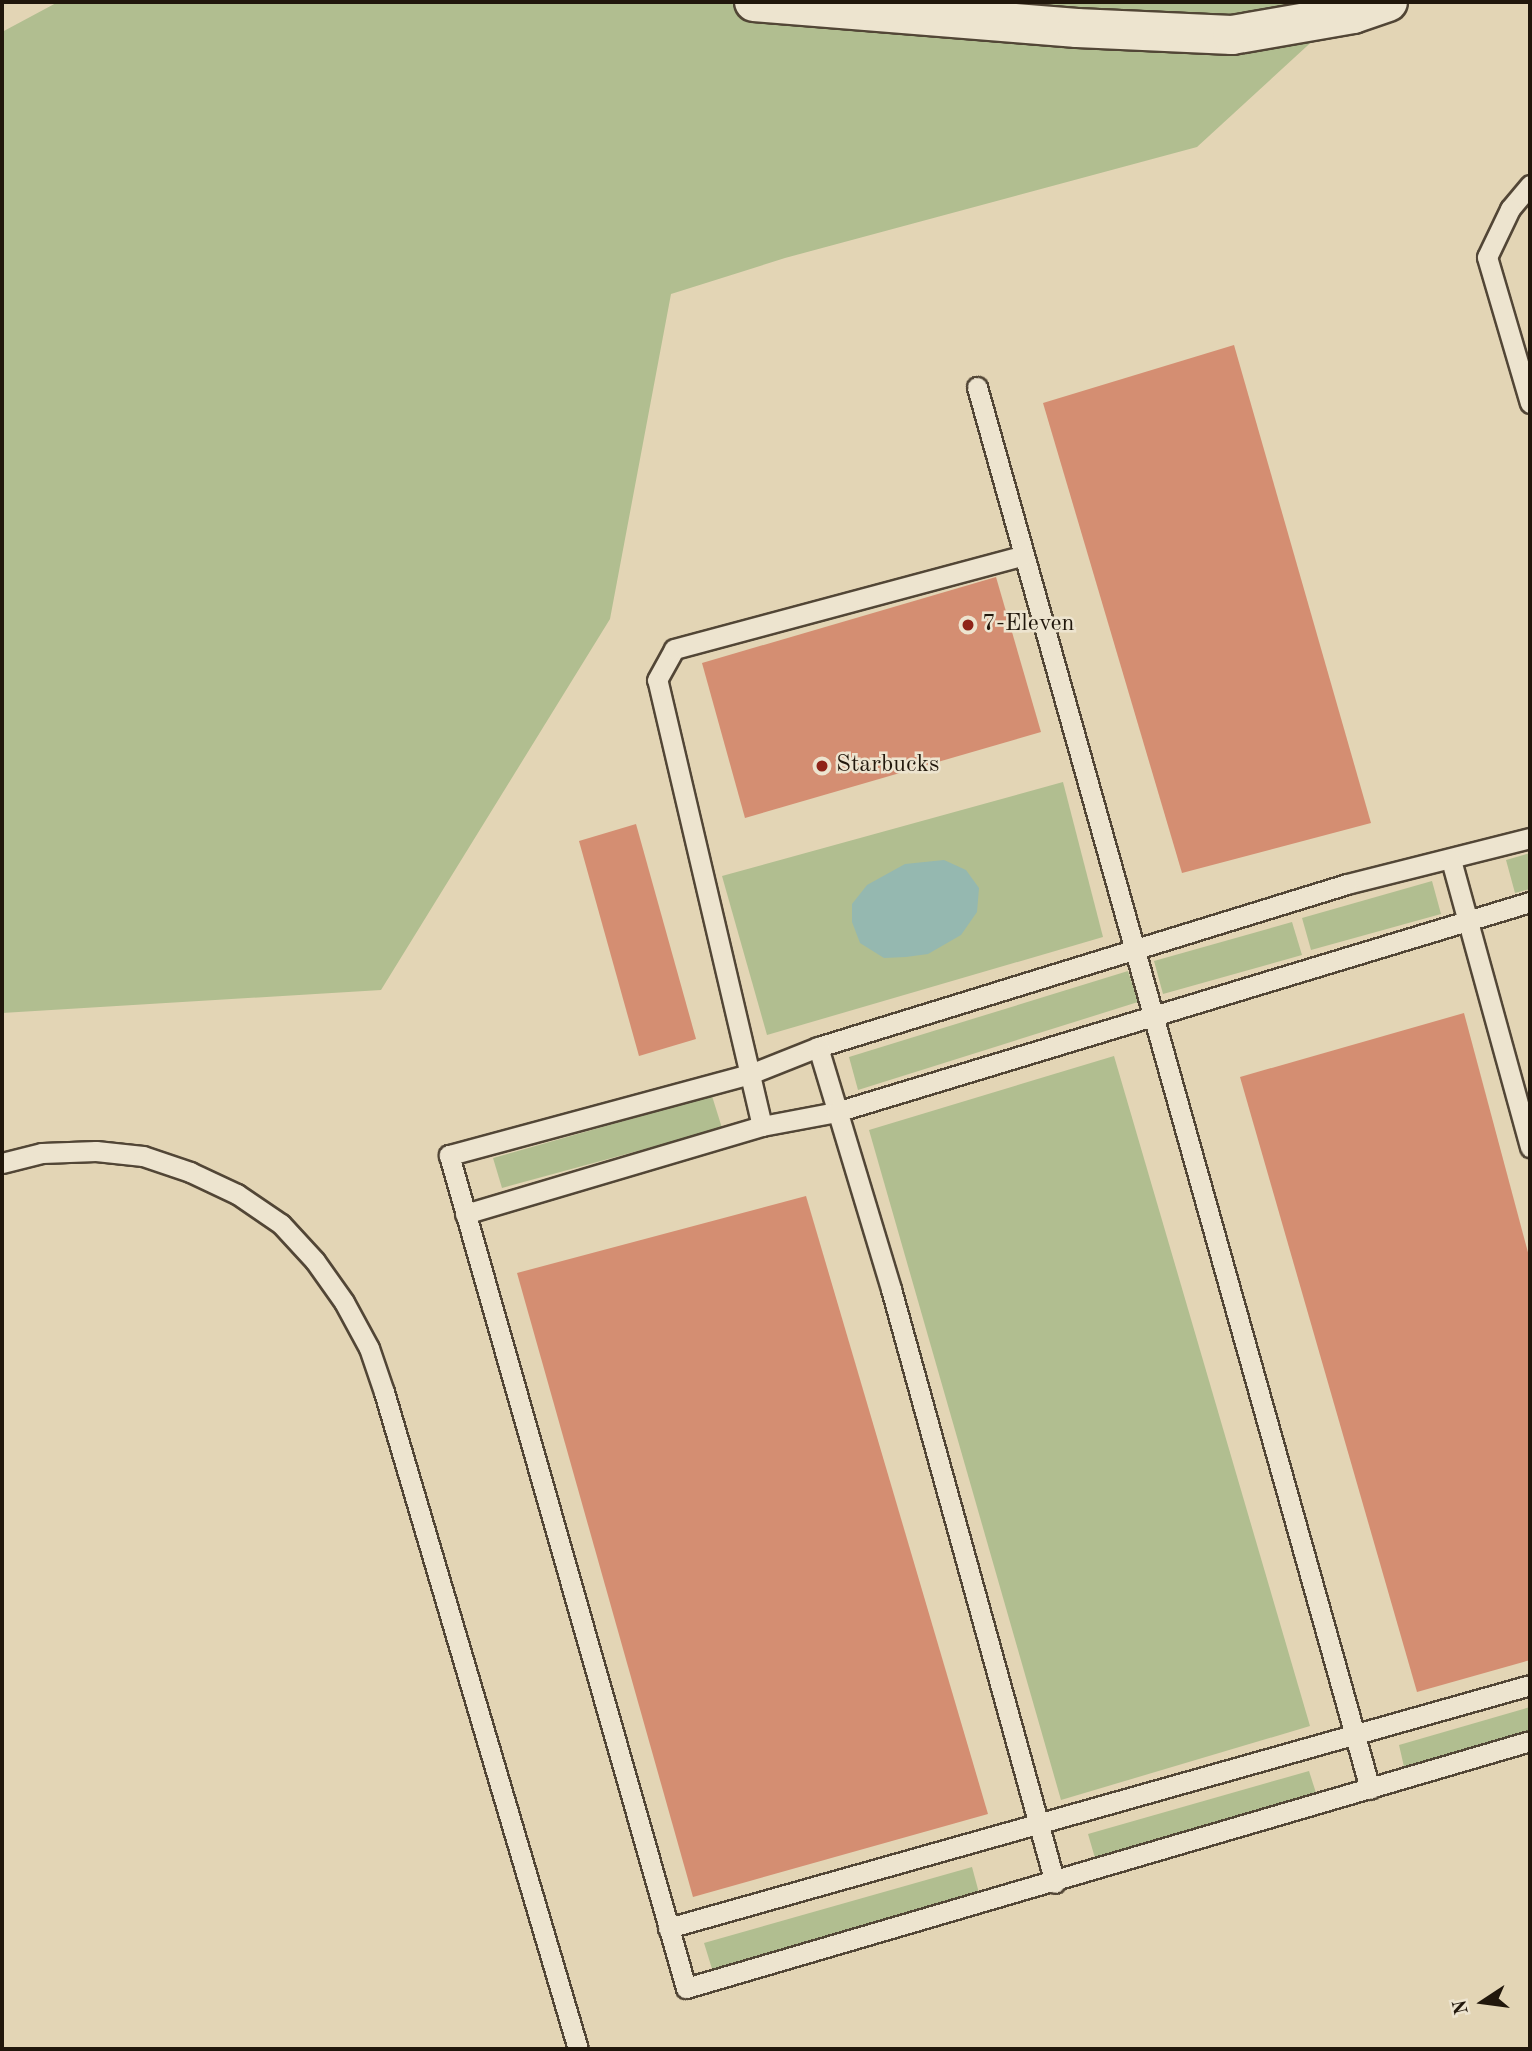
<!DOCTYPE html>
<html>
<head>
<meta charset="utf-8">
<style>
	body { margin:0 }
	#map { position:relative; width:1532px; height:2051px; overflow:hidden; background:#e3d5b5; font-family:"Old Standard TT",serif }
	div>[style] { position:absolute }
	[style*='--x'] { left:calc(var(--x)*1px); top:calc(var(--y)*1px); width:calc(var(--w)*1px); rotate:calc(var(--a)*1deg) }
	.green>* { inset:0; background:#b1be90 }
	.water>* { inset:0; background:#95b8b0 }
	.building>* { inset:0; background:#d48e72 }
	.roads { filter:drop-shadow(2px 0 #524636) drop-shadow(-2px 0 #524636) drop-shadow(0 2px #524636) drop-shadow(0 -2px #524636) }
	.lane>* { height:19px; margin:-9.5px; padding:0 9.5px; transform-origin:9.5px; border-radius:9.5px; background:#ede4cf }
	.secondary>* { height:38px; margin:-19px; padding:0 19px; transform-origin:19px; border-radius:19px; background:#ede4cf }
	.dots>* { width:19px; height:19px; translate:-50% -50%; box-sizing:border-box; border:4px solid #ede4cf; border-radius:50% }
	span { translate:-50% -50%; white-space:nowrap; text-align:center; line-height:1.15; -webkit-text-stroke:5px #ede4cf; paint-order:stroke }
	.poi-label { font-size:24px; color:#21170c }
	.left { translate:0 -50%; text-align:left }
	.frame { position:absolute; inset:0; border:4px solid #21170c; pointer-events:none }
	.north { position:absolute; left:1448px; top:1967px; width:70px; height:70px; -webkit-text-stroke:5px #ede4cf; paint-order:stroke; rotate:257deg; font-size:19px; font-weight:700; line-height:28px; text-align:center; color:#21170c }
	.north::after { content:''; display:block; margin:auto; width:24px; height:32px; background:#21170c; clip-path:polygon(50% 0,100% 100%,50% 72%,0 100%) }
</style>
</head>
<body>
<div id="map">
	<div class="green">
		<i style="clip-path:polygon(58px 2px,1355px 2px,1197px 147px,785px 258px,671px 294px,610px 619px,381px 990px,2px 1013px,2px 32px)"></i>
		<i style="clip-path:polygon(1063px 782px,1103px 937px,767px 1035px,722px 876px)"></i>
		<i style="clip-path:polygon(1530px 853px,1530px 889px,1515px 893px,1506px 860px)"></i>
		<i style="clip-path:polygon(1432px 881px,1441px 914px,1311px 950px,1302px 918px)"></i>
		<i style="clip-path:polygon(1292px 922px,1302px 955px,1163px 994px,1154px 961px)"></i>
		<i style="clip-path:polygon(1128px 971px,1138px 1002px,858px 1090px,849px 1057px)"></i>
		<i style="clip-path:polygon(1114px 1056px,1310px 1726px,1061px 1800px,869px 1130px)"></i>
		<i style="clip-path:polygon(712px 1096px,722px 1128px,502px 1188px,493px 1158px)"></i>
		<i style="clip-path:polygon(1530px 1707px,1530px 1734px,1405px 1771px,1399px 1745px)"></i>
		<i style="clip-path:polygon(1309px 1771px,1317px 1796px,1095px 1858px,1088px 1834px)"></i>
		<i style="clip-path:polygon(972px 1867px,979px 1893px,713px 1972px,704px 1943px)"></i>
	</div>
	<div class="water">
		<i style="clip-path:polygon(944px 860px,966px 870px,979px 888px,977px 912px,961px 935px,928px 954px,906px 957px,884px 958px,860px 943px,852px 922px,852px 904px,867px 885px,905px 864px)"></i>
	</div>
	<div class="building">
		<i style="clip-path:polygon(1234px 345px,1371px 823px,1182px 873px,1043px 403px)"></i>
		<i style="clip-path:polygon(996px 577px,1041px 732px,745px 818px,702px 663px)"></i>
		<i style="clip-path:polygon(636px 824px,696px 1039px,639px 1056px,579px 841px)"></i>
		<i style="clip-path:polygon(1464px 1013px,1530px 1260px,1530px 1660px,1417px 1692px,1240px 1077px)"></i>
		<i style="clip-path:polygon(806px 1196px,988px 1814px,693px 1897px,517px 1273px)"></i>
	</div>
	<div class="roads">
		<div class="lane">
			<i style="--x:1530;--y:185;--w:31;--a:130"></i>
			<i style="--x:1510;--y:209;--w:53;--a:115.6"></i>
			<i style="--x:1487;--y:257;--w:152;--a:73.6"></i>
			<i style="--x:977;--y:387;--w:1456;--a:74.34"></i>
			<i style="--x:1530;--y:838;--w:189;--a:165.9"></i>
			<i style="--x:1347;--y:884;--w:554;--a:162.87"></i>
			<i style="--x:818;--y:1047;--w:73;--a:158.3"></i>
			<i style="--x:750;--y:1074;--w:312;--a:164.9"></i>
			<i style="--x:449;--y:1155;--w:866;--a:74.12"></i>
			<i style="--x:686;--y:1988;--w:879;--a:-16.31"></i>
			<i style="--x:1451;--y:860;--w:298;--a:74.6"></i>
			<i style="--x:818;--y:1047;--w:253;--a:73.2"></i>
			<i style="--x:891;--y:1289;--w:616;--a:74.57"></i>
			<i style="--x:762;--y:1126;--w:458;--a:-103.2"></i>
			<i style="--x:657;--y:680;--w:35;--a:-61"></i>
			<i style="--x:674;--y:649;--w:360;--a:-15"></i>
			<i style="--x:2;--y:1163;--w:41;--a:-14"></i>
			<i style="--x:42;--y:1153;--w:54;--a:-2.1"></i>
			<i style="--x:96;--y:1151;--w:47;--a:6.1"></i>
			<i style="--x:143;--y:1156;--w:50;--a:18.8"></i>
			<i style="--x:190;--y:1172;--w:52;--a:25.1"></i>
			<i style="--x:237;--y:1194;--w:53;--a:34.3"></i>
			<i style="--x:281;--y:1224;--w:50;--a:47.4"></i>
			<i style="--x:315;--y:1261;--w:50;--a:54.7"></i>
			<i style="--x:344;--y:1302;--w:52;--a:61.5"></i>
			<i style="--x:369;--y:1348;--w:46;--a:71.2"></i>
			<i style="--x:384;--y:1392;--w:685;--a:73.55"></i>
			<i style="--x:465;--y:1214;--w:310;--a:-16.5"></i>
			<i style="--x:762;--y:1126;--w:75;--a:-10.7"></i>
			<i style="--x:836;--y:1112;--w:725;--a:-16.84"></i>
			<i style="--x:668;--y:1928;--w:896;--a:-15.74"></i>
		</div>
		<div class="secondary">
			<i style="--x:754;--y:2;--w:324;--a:4.6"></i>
			<i style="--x:1077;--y:28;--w:155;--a:2.6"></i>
			<i style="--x:1232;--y:35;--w:123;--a:-9.8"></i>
			<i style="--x:1353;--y:14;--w:37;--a:-19"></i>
		</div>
	</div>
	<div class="dots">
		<i style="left:968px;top:625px;background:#8f2418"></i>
		<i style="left:822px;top:766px;background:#8f2418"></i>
	</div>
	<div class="poi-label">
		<span class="left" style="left:982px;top:625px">7-Eleven</span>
		<span class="left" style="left:836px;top:766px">Starbucks</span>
	</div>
	<div class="frame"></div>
	<div class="north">N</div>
</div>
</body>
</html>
